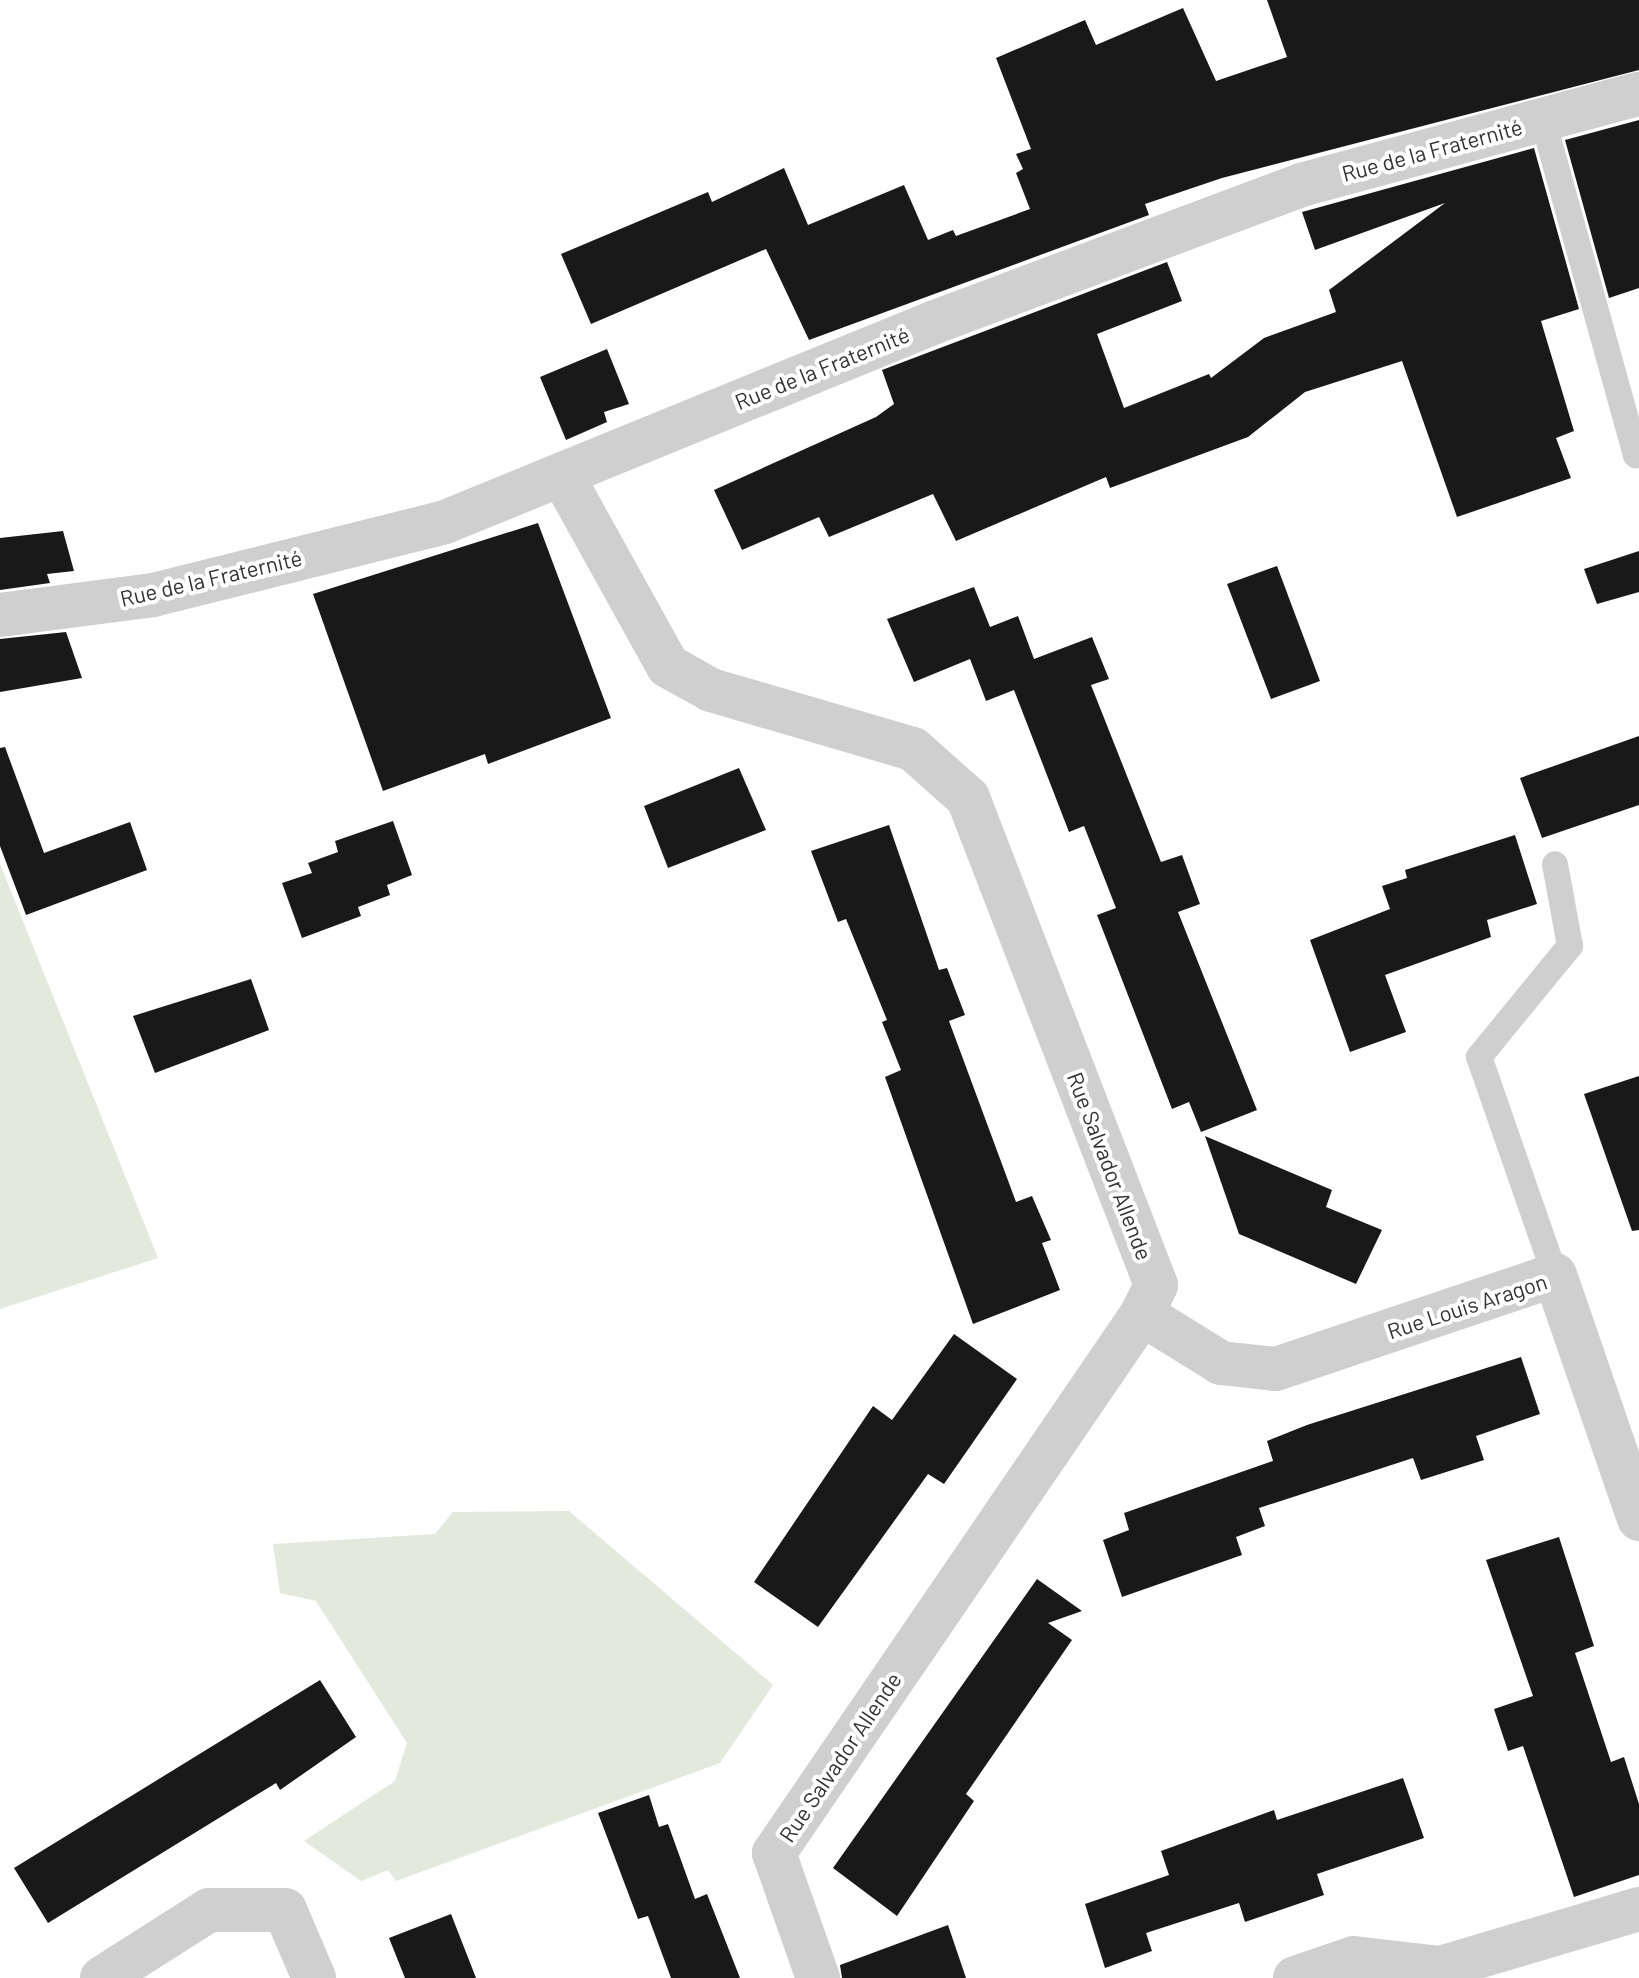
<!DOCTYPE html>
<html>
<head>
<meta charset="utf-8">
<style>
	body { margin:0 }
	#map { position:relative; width:1639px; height:1978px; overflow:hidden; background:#fff; font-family:Barlow,sans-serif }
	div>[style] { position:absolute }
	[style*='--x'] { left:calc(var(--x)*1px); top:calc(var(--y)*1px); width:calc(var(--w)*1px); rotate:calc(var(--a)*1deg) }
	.green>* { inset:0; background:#e3e9dc }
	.building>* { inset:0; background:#191919 }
	.lane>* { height:26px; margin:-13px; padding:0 13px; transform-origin:13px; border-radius:13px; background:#cfcfcf }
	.street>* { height:44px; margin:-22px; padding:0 22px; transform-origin:22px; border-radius:22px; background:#cfcfcf }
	span { translate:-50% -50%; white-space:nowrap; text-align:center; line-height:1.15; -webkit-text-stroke:8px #fff; paint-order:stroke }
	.street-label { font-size:22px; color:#323232 }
</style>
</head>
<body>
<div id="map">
	<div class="green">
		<i style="clip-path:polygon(0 864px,158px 1258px,0 1309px)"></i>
		<i style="clip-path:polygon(569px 1511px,773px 1685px,720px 1763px,396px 1881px,388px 1870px,361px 1881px,304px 1841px,395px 1781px,407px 1743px,316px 1601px,280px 1593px,273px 1544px,435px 1534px,453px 1512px)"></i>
	</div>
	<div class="building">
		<i style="clip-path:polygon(1267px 0,1639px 0,1639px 70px,1222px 178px,1145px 204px,1149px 215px,809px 340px,766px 249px,591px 324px,561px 254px,708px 192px,712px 202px,784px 168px,808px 225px,904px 185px,928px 240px,953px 230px,956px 236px,1030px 209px,1016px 173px,1023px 169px,1016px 154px,1031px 149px,996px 58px,1085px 20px,1096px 45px,1183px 8px,1216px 81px,1287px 57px)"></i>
		<i style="clip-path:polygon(1639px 120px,1639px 288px,1609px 298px,1565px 140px)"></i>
		<i style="clip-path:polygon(1534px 148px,1579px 309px,1541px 321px,1574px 431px,1556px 438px,1571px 478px,1457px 517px,1402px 361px,1305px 392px,1248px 437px,1110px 488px,1106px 477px,956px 541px,933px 494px,829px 537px,819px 517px,742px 550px,714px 490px,876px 417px,894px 404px,882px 370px,1167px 262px,1182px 301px,1097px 334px,1124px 408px,1209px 374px,1211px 378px,1264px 338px,1336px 312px,1329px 290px,1445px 203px,1315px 250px,1302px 212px)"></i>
		<i style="clip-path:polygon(607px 349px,629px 404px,604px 412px,607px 422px,566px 440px,540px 377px)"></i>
		<i style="clip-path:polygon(538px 523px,611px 718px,488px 764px,485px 754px,383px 791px,313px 594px)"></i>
		<i style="clip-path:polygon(63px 531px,74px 571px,47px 574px,50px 583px,0 590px,0 538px)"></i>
		<i style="clip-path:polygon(1639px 551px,1639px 592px,1597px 604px,1584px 569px)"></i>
		<i style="clip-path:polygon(1277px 566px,1320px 681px,1271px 699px,1227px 584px)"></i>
		<i style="clip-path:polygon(974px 587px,990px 627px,1018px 616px,1034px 659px,1092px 637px,1109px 679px,1091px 685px,1161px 862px,1182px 855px,1200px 904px,1178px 912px,1257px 1110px,1201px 1132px,1189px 1102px,1172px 1109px,1097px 915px,1116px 908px,1084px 826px,1069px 832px,1014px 690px,986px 701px,970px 659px,914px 682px,887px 619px)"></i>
		<i style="clip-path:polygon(66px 632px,82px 678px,0 692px,0 639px)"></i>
		<i style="clip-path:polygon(1639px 736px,1639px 805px,1542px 838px,1520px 778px)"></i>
		<i style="clip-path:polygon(5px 747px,44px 853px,130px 822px,147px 870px,26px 915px,0 846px,0 748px)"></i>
		<i style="clip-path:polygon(739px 768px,766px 830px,668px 868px,644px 806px)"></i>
		<i style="clip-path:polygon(393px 821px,412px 875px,387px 885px,390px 895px,358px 907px,361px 916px,302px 938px,282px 883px,312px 873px,308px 863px,338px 852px,335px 841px)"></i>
		<i style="clip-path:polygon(889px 825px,939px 970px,947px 968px,965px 1015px,949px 1021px,1016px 1202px,1032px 1196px,1051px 1240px,1042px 1243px,1060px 1290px,973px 1324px,885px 1077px,901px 1070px,882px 1022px,887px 1020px,846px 919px,838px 922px,811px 851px)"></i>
		<i style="clip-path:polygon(1515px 835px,1537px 904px,1487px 920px,1491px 937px,1385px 975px,1406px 1032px,1350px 1052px,1310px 940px,1390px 909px,1382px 886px,1407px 878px,1405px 870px)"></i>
		<i style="clip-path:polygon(251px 979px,269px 1030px,155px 1073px,133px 1016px)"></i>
		<i style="clip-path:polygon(1639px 1076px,1639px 1230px,1632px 1231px,1584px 1094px)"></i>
		<i style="clip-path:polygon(1205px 1136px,1332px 1190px,1326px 1207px,1382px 1230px,1356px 1284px,1239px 1234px)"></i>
		<i style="clip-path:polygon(954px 1334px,1017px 1379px,944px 1484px,928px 1474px,818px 1627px,754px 1582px,873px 1406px,892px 1420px)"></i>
		<i style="clip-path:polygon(1521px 1357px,1540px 1414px,1476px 1436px,1484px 1460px,1421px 1480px,1413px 1458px,1259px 1508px,1265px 1526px,1236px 1537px,1242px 1555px,1122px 1597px,1103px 1540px,1129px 1530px,1124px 1513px,1273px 1461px,1267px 1441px,1307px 1425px)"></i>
		<i style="clip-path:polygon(1559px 1537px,1594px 1646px,1575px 1653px,1611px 1762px,1624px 1757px,1639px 1804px,1639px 1875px,1574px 1897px,1523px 1746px,1508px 1751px,1494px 1709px,1533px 1696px,1486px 1560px)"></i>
		<i style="clip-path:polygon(1037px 1579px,1082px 1611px,1048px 1623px,1072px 1640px,966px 1794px,974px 1801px,897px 1916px,833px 1868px)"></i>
		<i style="clip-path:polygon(320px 1680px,356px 1737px,280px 1790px,276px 1783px,48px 1923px,14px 1868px)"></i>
		<i style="clip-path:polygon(1403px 1778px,1424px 1838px,1317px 1874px,1324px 1895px,1245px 1922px,1239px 1903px,1146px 1933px,1152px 1951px,1105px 1968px,1085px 1904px,1169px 1875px,1161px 1851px,1274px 1810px,1277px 1820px)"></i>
		<i style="clip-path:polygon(649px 1795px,659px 1827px,668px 1824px,695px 1899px,707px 1894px,740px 1978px,671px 1978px,648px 1916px,638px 1919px,598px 1813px)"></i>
		<i style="clip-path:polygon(451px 1914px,476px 1978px,405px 1978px,389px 1938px)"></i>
		<i style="clip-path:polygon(948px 1925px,966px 1978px,842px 1978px,840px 1965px)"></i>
	</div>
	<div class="lane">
		<i style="--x:1543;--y:120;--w:348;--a:74.5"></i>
		<i style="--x:1555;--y:1275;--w:231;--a:-109.2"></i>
		<i style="--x:1479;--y:1057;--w:144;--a:-50.7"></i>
		<i style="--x:1570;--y:946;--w:83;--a:-100.4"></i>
	</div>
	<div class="street">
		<i style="--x:562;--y:475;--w:218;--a:61"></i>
		<i style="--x:668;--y:666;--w:49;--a:29.2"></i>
		<i style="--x:711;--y:690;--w:210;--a:16.3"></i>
		<i style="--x:913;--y:749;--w:74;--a:41.7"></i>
		<i style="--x:968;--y:798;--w:522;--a:68.89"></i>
		<i style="--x:1156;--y:1285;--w:32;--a:116"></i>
		<i style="--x:1142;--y:1314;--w:653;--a:124.32"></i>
		<i style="--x:774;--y:1853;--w:133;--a:70.6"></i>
		<i style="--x:0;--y:615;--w:154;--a:-7.4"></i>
		<i style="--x:153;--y:595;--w:301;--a:-14"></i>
		<i style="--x:445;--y:522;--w:529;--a:-22.2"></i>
		<i style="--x:935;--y:322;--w:391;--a:-20.5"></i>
		<i style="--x:1301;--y:185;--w:350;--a:-15.1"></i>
		<i style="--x:1142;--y:1314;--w:93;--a:31.8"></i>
		<i style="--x:1221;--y:1363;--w:55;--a:6.2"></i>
		<i style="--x:1276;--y:1369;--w:294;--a:-18.6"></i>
		<i style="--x:1555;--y:1275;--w:258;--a:71"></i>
		<i style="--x:102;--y:1978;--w:127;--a:-32.4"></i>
		<i style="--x:209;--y:1910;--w:76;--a:0"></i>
		<i style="--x:285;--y:1910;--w:74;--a:66.9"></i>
		<i style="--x:1295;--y:1978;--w:62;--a:-18.7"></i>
		<i style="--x:1354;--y:1958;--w:87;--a:6.6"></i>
		<i style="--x:1440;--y:1968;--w:208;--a:-16.5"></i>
	</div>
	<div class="street-label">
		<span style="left:1432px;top:150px;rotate:-15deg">Rue de la Fraternité</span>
		<span style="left:822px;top:368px;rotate:-22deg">Rue de la Fraternité</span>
		<span style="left:211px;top:578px;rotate:-13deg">Rue de la Fraternité</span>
		<span style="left:1110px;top:1166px;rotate:69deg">Rue Salvador Allende</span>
		<span style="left:1467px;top:1306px;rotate:-18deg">Rue Louis Aragon</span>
		<span style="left:840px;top:1757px;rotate:-56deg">Rue Salvador Allende</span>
	</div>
</div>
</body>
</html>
